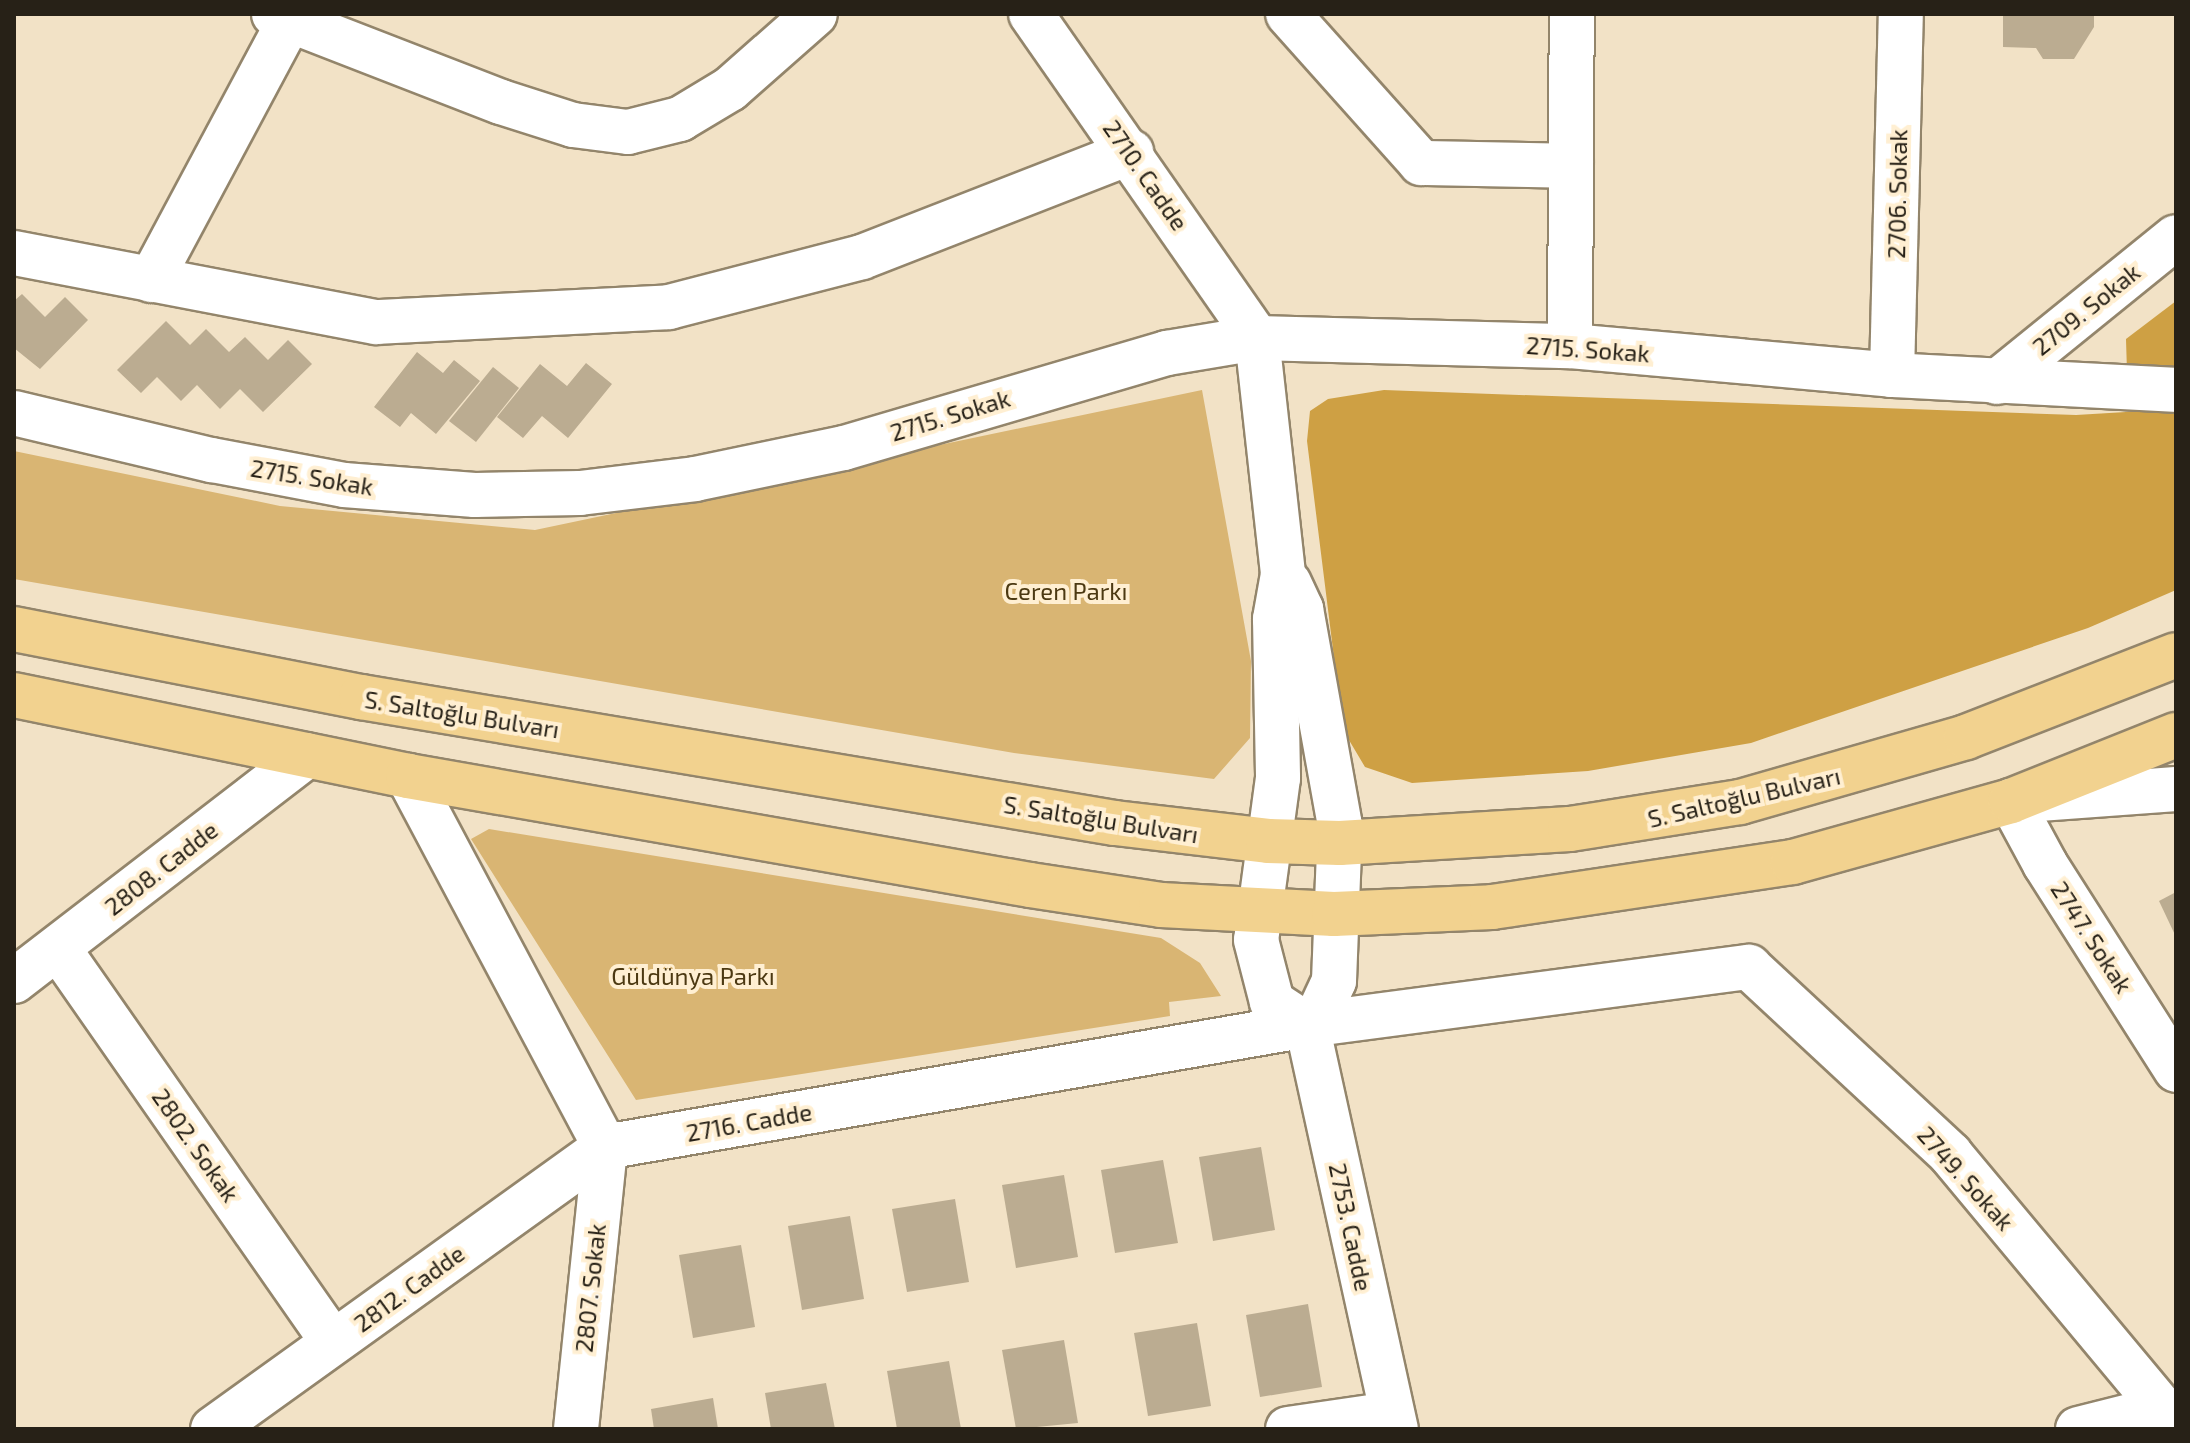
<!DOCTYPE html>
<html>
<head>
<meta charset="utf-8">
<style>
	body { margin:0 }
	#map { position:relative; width:2190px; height:1443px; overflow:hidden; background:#f2e2c6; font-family:"Exo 2",sans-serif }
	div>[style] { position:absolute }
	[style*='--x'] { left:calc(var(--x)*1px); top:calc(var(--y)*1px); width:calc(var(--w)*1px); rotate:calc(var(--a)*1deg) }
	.green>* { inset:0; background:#d9b573 }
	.forest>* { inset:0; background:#cea044 }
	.building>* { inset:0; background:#bbac91 }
	.roads { filter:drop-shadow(2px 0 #93856b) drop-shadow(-2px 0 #93856b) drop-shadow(0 2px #93856b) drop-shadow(0 -2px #93856b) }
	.minor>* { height:44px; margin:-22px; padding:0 22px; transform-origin:22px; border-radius:22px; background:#fff }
	.major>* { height:44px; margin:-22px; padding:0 22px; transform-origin:22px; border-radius:22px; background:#f2d28f }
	span { translate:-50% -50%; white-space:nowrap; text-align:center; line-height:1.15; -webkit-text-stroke:8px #ffefd2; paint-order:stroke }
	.street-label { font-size:24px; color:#272117 }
	.park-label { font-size:24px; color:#4c3912 }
	.frame { position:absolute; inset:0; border:16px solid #272117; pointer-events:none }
</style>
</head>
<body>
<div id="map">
	<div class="green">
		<i style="clip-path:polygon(1202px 390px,1251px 661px,1250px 738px,1214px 779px,1014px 753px,14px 579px,14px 451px,280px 506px,535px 530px)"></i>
		<i style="clip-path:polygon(489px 829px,1161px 938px,1200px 963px,1221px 996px,1169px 1002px,1170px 1016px,636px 1100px,471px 839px)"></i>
	</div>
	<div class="forest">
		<i style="clip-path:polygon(2176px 301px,2176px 376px,2127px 372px,2126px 339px)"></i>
		<i style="clip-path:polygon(1384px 390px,2076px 415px,2176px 409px,2176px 590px,2088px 628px,1751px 743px,1588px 771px,1412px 783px,1365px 767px,1343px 730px,1307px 441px,1310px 411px,1328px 399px)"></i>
	</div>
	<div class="building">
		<i style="clip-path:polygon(2003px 14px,2094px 14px,2094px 27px,2074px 59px,2043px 59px,2036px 48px,2003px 47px)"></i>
		<i style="clip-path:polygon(22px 294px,45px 317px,65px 297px,88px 320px,40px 369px,14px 348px,14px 301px)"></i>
		<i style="clip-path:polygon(166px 321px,190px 345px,206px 329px,229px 352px,245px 337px,268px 360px,288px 340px,312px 364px,263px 412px,240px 389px,220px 409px,197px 385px,181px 401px,157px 377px,141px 393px,117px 370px)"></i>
		<i style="clip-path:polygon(417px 352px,443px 373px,454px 360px,480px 381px,436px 434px,411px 413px,400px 427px,374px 407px)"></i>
		<i style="clip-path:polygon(586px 363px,612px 384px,568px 438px,542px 416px,523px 438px,497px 417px,540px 364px,567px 386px)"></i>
		<i style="clip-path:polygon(493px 367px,519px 388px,476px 442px,449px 421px)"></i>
		<i style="clip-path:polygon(2176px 892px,2176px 937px,2159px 901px)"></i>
		<i style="clip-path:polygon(1261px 1147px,1275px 1230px,1213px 1241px,1199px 1157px)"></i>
		<i style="clip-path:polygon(1163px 1160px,1178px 1243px,1115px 1253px,1101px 1170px)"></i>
		<i style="clip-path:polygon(1064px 1175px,1078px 1257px,1016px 1268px,1002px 1185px)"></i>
		<i style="clip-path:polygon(955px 1199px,969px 1282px,907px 1292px,892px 1209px)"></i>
		<i style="clip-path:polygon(850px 1216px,864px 1299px,802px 1310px,788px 1226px)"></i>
		<i style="clip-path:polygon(741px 1245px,755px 1327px,693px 1338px,679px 1255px)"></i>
		<i style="clip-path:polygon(1308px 1304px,1322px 1387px,1260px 1397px,1246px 1315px)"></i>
		<i style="clip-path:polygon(1197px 1323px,1211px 1406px,1148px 1416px,1134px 1333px)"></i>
		<i style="clip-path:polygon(1064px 1340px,1078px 1423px,1016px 1429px,1002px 1350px)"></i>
		<i style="clip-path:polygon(949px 1361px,961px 1429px,897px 1429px,887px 1371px)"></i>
		<i style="clip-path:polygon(826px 1383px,835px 1429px,771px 1429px,765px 1393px)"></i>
		<i style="clip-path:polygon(713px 1398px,718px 1429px,654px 1429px,651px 1409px)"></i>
	</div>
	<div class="roads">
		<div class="minor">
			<i style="--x:274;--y:14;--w:243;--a:21.2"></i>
			<i style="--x:501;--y:102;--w:76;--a:17.7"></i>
			<i style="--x:573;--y:125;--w:55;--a:7.3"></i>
			<i style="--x:628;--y:132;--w:54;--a:-14"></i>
			<i style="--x:680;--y:119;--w:58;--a:-31"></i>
			<i style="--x:730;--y:89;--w:113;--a:-41.4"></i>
			<i style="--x:1031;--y:14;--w:395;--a:55.1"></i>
			<i style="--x:1257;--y:338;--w:237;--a:83.7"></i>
			<i style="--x:1283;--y:574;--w:46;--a:100.1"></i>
			<i style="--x:1275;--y:619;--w:159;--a:88.9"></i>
			<i style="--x:1278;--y:778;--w:163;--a:97.7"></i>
			<i style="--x:1256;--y:940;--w:64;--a:75.5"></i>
			<i style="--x:1272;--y:1002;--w:42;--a:33.3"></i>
			<i style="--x:1288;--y:14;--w:200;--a:48.2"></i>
			<i style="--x:1421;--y:163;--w:150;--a:1.1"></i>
			<i style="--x:14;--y:253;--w:369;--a:10.8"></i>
			<i style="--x:377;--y:322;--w:292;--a:-2.9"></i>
			<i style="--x:669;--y:307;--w:199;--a:-14.5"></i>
			<i style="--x:862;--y:257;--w:289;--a:-21.3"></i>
			<i style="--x:151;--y:280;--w:295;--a:-61.9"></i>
			<i style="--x:1570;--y:346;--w:332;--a:-89.7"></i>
			<i style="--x:1892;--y:375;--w:361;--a:-88.6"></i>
			<i style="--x:1997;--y:382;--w:230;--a:-39"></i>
			<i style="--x:14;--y:413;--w:204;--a:13.4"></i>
			<i style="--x:212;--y:460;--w:134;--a:10.7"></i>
			<i style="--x:344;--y:485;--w:131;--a:4.4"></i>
			<i style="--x:475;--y:495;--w:105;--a:-1.1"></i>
			<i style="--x:580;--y:493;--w:116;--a:-6.9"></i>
			<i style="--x:695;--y:479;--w:152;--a:-11.8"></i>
			<i style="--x:844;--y:448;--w:337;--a:-16.4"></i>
			<i style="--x:1167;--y:353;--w:91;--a:-9.5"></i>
			<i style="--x:1257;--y:338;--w:313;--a:1.5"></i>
			<i style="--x:1570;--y:346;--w:323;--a:5.1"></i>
			<i style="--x:1892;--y:375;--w:284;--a:3"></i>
			<i style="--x:1289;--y:583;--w:29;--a:65"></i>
			<i style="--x:1301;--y:609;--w:219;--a:79.8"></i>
			<i style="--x:1340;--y:825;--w:156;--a:92.2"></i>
			<i style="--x:1334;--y:981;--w:38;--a:115"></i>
			<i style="--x:1318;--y:1015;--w:15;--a:138"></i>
			<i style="--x:408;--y:776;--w:420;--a:62"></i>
			<i style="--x:605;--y:1147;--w:713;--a:-9.86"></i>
			<i style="--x:1307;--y:1025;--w:446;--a:-7.5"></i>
			<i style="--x:1749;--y:967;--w:275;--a:42.9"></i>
			<i style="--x:1950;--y:1154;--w:331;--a:50.2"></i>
			<i style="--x:2162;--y:1408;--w:22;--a:77"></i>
			<i style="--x:2176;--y:789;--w:165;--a:175.8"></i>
			<i style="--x:2011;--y:801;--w:72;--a:61.6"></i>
			<i style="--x:2045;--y:864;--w:244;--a:57.5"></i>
			<i style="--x:58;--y:948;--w:480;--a:55.1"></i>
			<i style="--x:14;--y:981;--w:370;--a:-37.6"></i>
			<i style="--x:1307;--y:1025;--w:414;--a:77.6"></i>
			<i style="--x:213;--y:1429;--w:483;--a:-35.7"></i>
			<i style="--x:576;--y:1429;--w:283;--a:-84.1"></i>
			<i style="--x:1288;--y:1429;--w:104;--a:-8.3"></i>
			<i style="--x:2078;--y:1429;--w:87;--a:-14"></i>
		</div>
		<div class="major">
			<i style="--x:14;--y:629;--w:354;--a:11.1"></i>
			<i style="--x:361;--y:697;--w:764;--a:9.49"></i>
			<i style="--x:1115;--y:823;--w:154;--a:6.7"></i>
			<i style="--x:1268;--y:841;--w:72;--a:1.6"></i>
			<i style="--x:1340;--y:843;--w:230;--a:-3.5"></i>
			<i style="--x:1570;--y:829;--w:172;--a:-9"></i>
			<i style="--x:1740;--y:802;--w:235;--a:-16"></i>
			<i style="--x:1966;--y:737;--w:225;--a:-21.3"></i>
			<i style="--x:14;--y:695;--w:402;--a:11.6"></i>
			<i style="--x:408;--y:776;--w:631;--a:9.94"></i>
			<i style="--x:1030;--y:885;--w:133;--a:8.7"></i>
			<i style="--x:1161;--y:905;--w:173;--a:3"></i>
			<i style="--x:1334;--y:914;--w:158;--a:-2.5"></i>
			<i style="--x:1492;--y:907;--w:304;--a:-8.5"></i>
			<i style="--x:1793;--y:862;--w:226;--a:-15.6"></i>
			<i style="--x:2011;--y:801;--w:178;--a:-21.8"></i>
		</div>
	</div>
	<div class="street-label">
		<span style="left:1146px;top:175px;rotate:55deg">2710. Cadde</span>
		<span style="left:1897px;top:194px;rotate:-89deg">2706. Sokak</span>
		<span style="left:2086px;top:309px;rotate:-39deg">2709. Sokak</span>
		<span style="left:1588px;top:349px;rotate:4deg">2715. Sokak</span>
		<span style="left:950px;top:415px;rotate:-17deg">2715. Sokak</span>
		<span style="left:312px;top:477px;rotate:9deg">2715. Sokak</span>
		<span style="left:462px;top:714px;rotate:9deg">S. Saltoğlu Bulvarı</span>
		<span style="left:1744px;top:797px;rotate:-13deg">S. Saltoğlu Bulvarı</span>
		<span style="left:1101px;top:819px;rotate:9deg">S. Saltoğlu Bulvarı</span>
		<span style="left:161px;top:868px;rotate:-38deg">2808. Cadde</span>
		<span style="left:2092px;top:937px;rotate:57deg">2747. Sokak</span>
		<span style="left:749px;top:1122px;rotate:-10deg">2716. Cadde</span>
		<span style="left:196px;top:1145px;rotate:55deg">2802. Sokak</span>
		<span style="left:1966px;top:1178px;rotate:48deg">2749. Sokak</span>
		<span style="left:1351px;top:1227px;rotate:78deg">2753. Cadde</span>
		<span style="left:409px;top:1288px;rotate:-36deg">2812. Cadde</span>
		<span style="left:590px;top:1288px;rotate:-84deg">2807. Sokak</span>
	</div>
	<div class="park-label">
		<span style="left:1066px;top:591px">Ceren Parkı</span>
		<span style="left:693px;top:976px">Güldünya Parkı</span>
	</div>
	<div class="frame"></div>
</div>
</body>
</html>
